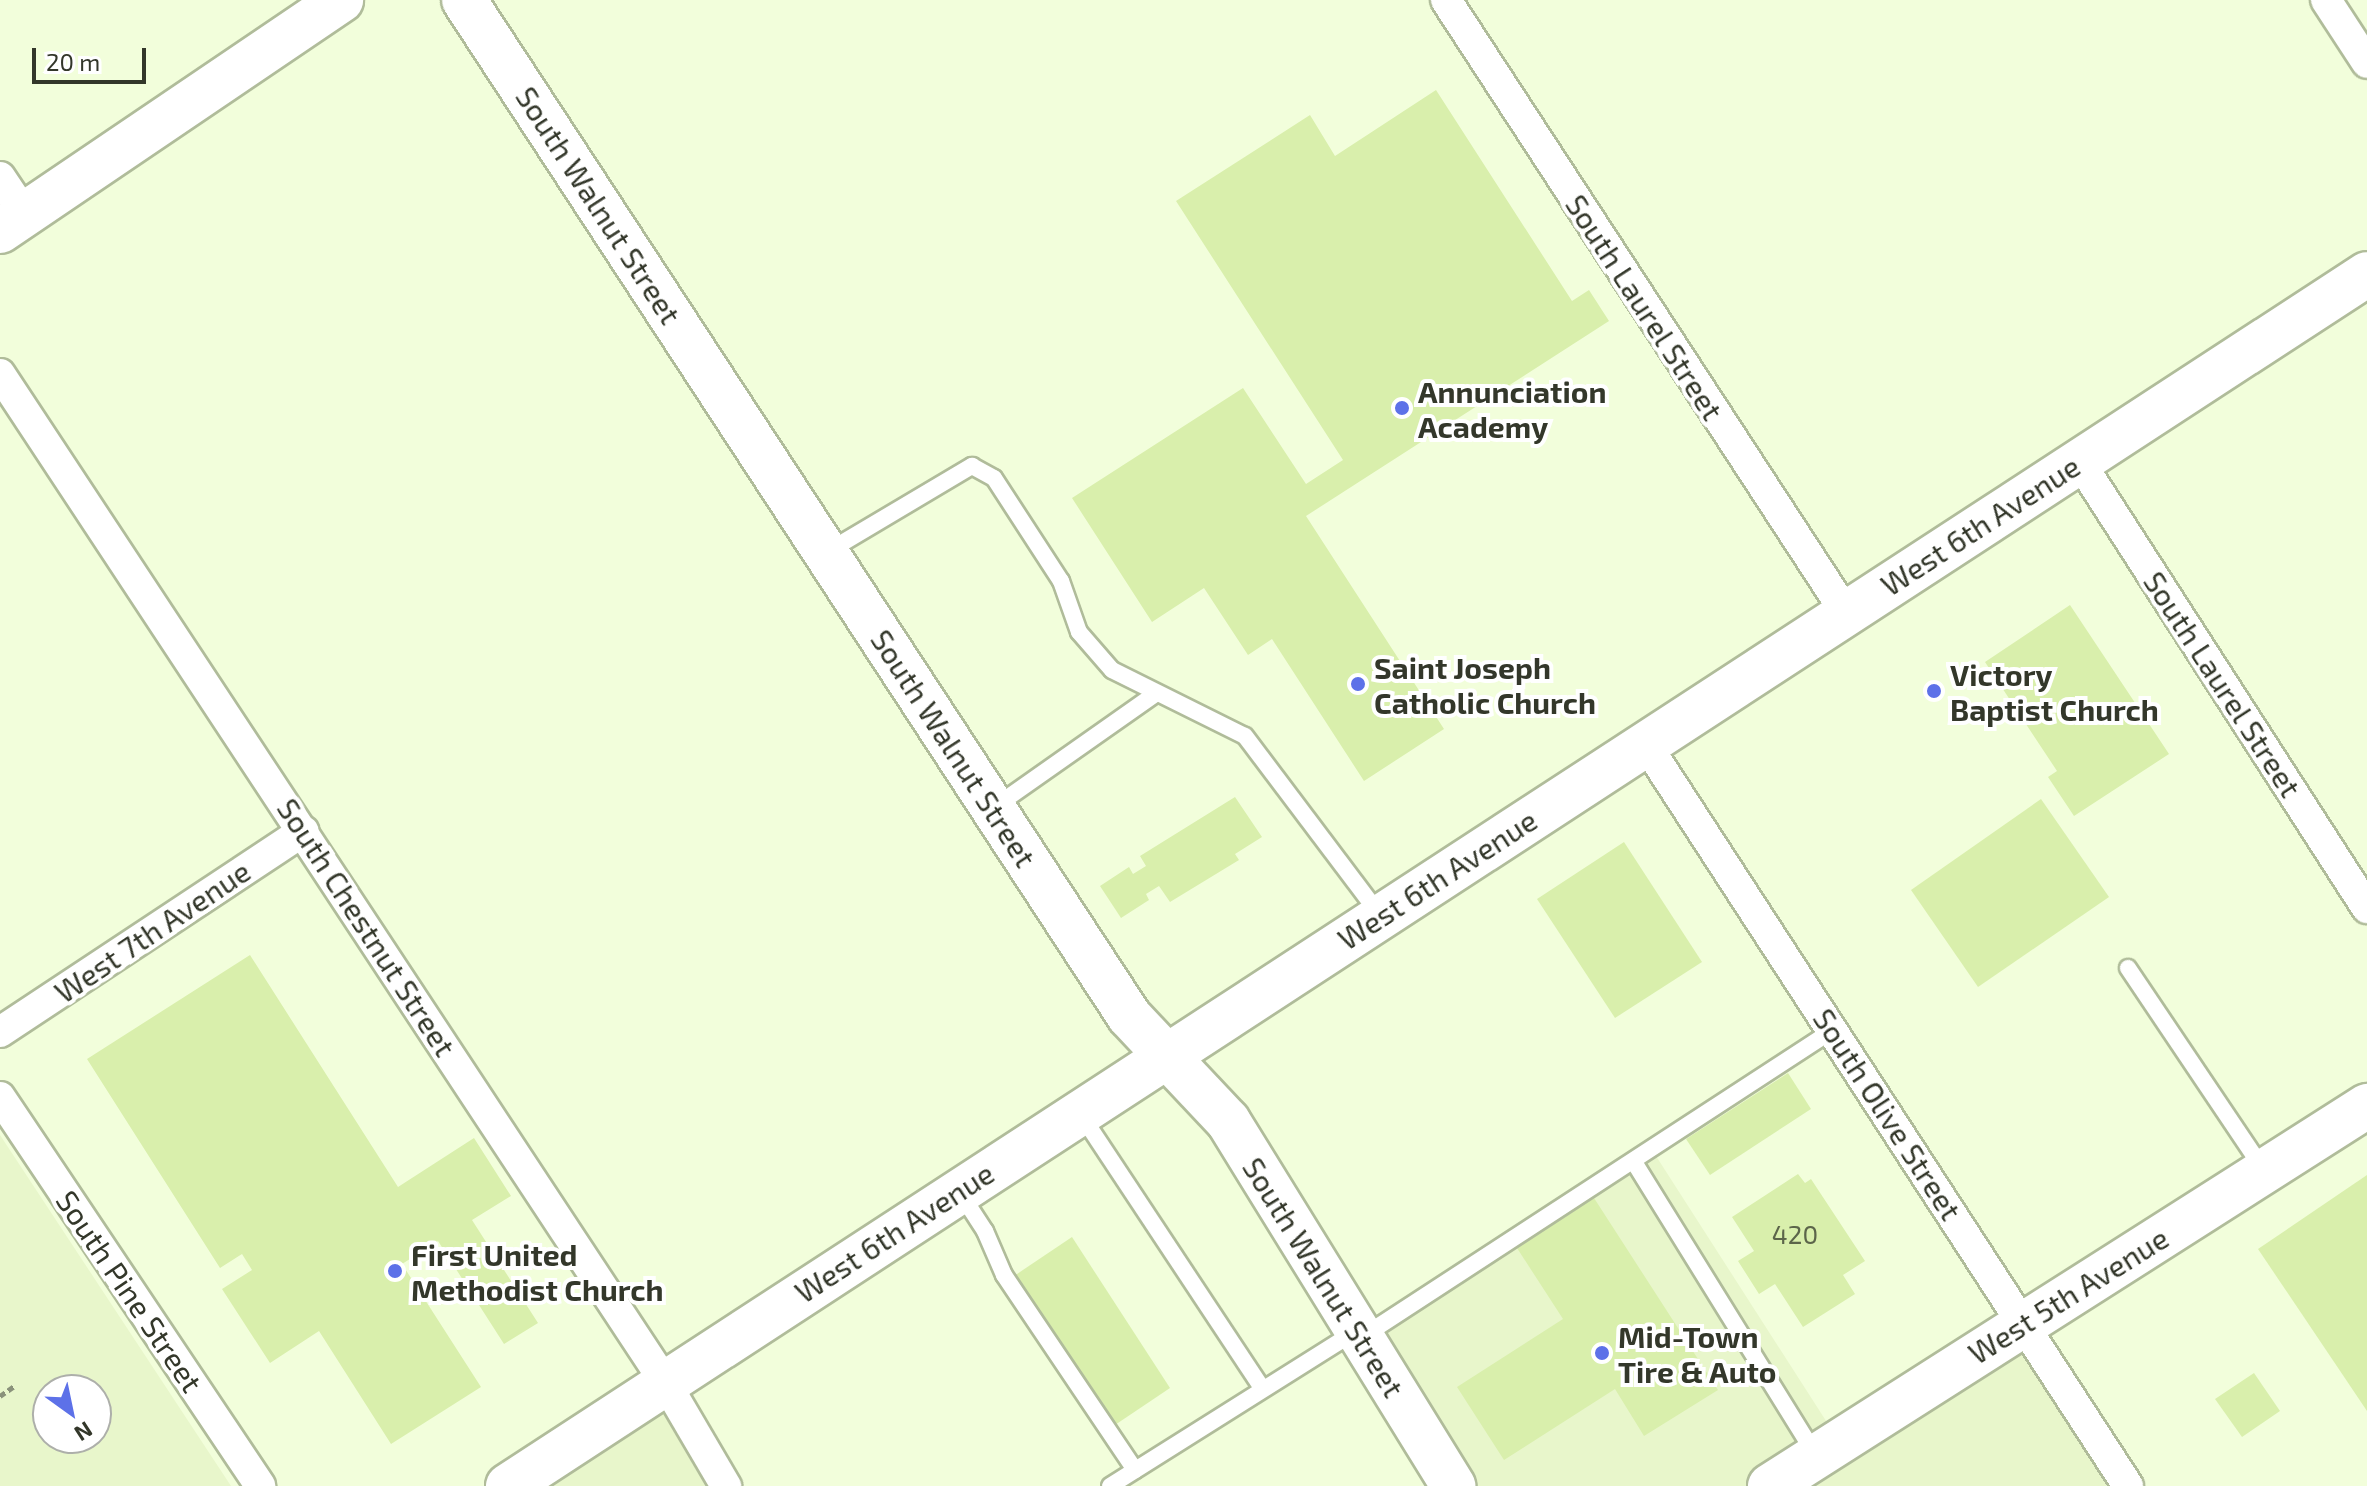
<!DOCTYPE html>
<html>
<head>
<meta charset="utf-8">
<style>
	body { margin:0 }
	#map { position:relative; width:2367px; height:1486px; overflow:hidden; background:#f2fedb; font-family:"Exo 2",sans-serif }
	div>[style] { position:absolute }
	[style*='--x'] { left:calc(var(--x)*1px); top:calc(var(--y)*1px); width:calc(var(--w)*1px); rotate:calc(var(--a)*1deg) }
	.built>* { inset:0; background:#e8f6cb }
	.building>* { inset:0; background:#d9efac }
	.path>* { height:5px; margin-top:-2.5px; transform-origin:0; background:repeating-linear-gradient(90deg,#8a927b 0 6px,transparent 0 10px) }
	.roads { filter:drop-shadow(2px 0 #b0bc9a) drop-shadow(-2px 0 #b0bc9a) drop-shadow(0 2px #b0bc9a) drop-shadow(0 -2px #b0bc9a) }
	.lane>* { height:16px; margin:-8px; padding:0 8px; transform-origin:8px; border-radius:8px; background:#fff }
	.street>* { height:30px; margin:-15px; padding:0 15px; transform-origin:15px; border-radius:15px; background:#fff }
	.secondary>* { height:44px; margin:-22px; padding:0 22px; transform-origin:22px; border-radius:22px; background:#fff }
	.dots>* { width:22px; height:22px; translate:-50% -50%; box-sizing:border-box; border:4px solid #fff; border-radius:50% }
	span { translate:-50% -50%; white-space:nowrap; text-align:center; line-height:1.15; -webkit-text-stroke:8px #fff; paint-order:stroke }
	.number-label { font-size:26px; color:#5c654a }
	.number-label span { -webkit-text-stroke-width:0 }
	.street-label { font-size:30px; color:#33372a }
	.poi-label { font-size:30px; color:#33372a; font-weight:700 }
	.left { translate:0 -50%; text-align:left }
	.north { position:absolute; left:32px; top:1374px; width:80px; height:80px; box-sizing:border-box; background:#fff; border:2px solid #adafaa; border-radius:50%; rotate:147deg; font-size:22px; font-weight:700; line-height:32px; text-align:center; color:#33372a }
	.north::after { content:''; display:block; margin:auto; width:28px; height:36px; background:#5d71e8; clip-path:polygon(50% 0,100% 100%,50% 72%,0 100%) }
	.scale { position:absolute; left:32px; top:48px; width:114px; height:36px; box-sizing:border-box; border:4px solid #33372a; border-top:0; padding-left:10px; font-size:24px; line-height:28px; white-space:nowrap; color:#33372a; -webkit-text-stroke:6px #fff; paint-order:stroke }
</style>
</head>
<body>
<div id="map">
	<div class="built">
		<i style="clip-path:polygon(evenodd,0 1135px,231px 1486px,0 1486px,0 1135px,96px 1390px,96px 1438px,48px 1438px,48px 1390px,96px 1390px)"></i>
		<i style="clip-path:polygon(1656px 1156px,1846px 1452px,2015px 1343px,2109px 1486px,1463px 1486px,1372px 1337px)"></i>
		<i style="clip-path:polygon(661px 1408px,709px 1486px,550px 1486px)"></i>
	</div>
	<div class="building">
		<i style="clip-path:polygon(1436px 90px,1572px 301px,1589px 290px,1609px 321px,1306px 516px,1444px 729px,1364px 781px,1272px 639px,1248px 655px,1204px 588px,1152px 622px,1072px 498px,1243px 388px,1306px 484px,1343px 460px,1176px 201px,1310px 115px,1335px 156px)"></i>
		<i style="clip-path:polygon(2070px 605px,2169px 754px,2074px 816px,2048px 777px,2057px 771px,1985px 662px)"></i>
		<i style="clip-path:polygon(1235px 797px,1262px 837px,1235px 854px,1239px 860px,1170px 902px,1159px 886px,1146px 894px,1149px 900px,1121px 918px,1100px 886px,1129px 867px,1133px 874px,1146px 866px,1140px 856px)"></i>
		<i style="clip-path:polygon(2041px 799px,2109px 897px,1978px 987px,1911px 890px)"></i>
		<i style="clip-path:polygon(1624px 842px,1702px 962px,1615px 1018px,1537px 899px)"></i>
		<i style="clip-path:polygon(250px 955px,398px 1187px,474px 1138px,511px 1196px,472px 1220px,538px 1323px,504px 1344px,438px 1241px,402px 1264px,481px 1387px,391px 1444px,319px 1331px,270px 1363px,222px 1289px,252px 1270px,242px 1254px,220px 1268px,87px 1059px)"></i>
		<i style="clip-path:polygon(1788px 1073px,1811px 1109px,1710px 1175px,1686px 1139px)"></i>
		<i style="clip-path:polygon(1798px 1174px,1805px 1183px,1811px 1179px,1865px 1261px,1843px 1275px,1855px 1294px,1803px 1327px,1775px 1284px,1759px 1294px,1738px 1261px,1754px 1251px,1732px 1217px)"></i>
		<i style="clip-path:polygon(2367px 1175px,2367px 1411px,2258px 1249px)"></i>
		<i style="clip-path:polygon(1594px 1198px,1718px 1390px,1644px 1436px,1615px 1389px,1504px 1460px,1457px 1387px,1563px 1319px,1517px 1248px)"></i>
		<i style="clip-path:polygon(1072px 1237px,1170px 1388px,1109px 1429px,1011px 1278px)"></i>
		<i style="clip-path:polygon(2254px 1373px,2280px 1411px,2242px 1437px,2215px 1399px)"></i>
	</div>
	<div class="path">
		<i style="--x:0;--y:1396;--w:19;--a:-35"></i>
	</div>
	<div class="roads">
		<div class="lane">
			<i style="--x:827;--y:552;--w:169;--a:-30.7"></i>
			<i style="--x:972;--y:466;--w:25;--a:29"></i>
			<i style="--x:994;--y:478;--w:123;--a:57"></i>
			<i style="--x:1061;--y:581;--w:54;--a:70.6"></i>
			<i style="--x:1079;--y:632;--w:50;--a:49"></i>
			<i style="--x:1112;--y:670;--w:148;--a:26.4"></i>
			<i style="--x:1245;--y:736;--w:223;--a:53"></i>
			<i style="--x:993;--y:808;--w:198;--a:-35.1"></i>
			<i style="--x:2128;--y:968;--w:242;--a:56.1"></i>
			<i style="--x:1080;--y:1113;--w:330;--a:56.5"></i>
			<i style="--x:1634;--y:1162;--w:345;--a:58.2"></i>
			<i style="--x:959;--y:1191;--w:48;--a:57"></i>
			<i style="--x:985;--y:1231;--w:48;--a:66.6"></i>
			<i style="--x:1004;--y:1275;--w:235;--a:56.1"></i>
			<i style="--x:1362;--y:1337;--w:562;--a:-33.1"></i>
			<i style="--x:1110;--y:1486;--w:291;--a:-32.2"></i>
		</div>
		<div class="street">
			<i style="--x:1446;--y:0;--w:732;--a:56.87"></i>
			<i style="--x:2326;--y:0;--w:75;--a:56.9"></i>
			<i style="--x:0;--y:177;--w:45;--a:56"></i>
			<i style="--x:0;--y:374;--w:1208;--a:56.59"></i>
			<i style="--x:665;--y:1382;--w:121;--a:59.6"></i>
			<i style="--x:2079;--y:461;--w:532;--a:57.21"></i>
			<i style="--x:1645;--y:743;--w:886;--a:56.97"></i>
			<i style="--x:0;--y:1032;--w:364;--a:-33.5"></i>
			<i style="--x:0;--y:1097;--w:468;--a:56.2"></i>
		</div>
		<div class="secondary">
			<i style="--x:464;--y:0;--w:1214;--a:56.79"></i>
			<i style="--x:1129;--y:1016;--w:144;--a:46.7"></i>
			<i style="--x:1228;--y:1121;--w:429;--a:58.3"></i>
			<i style="--x:0;--y:231;--w:412;--a:-34.1"></i>
			<i style="--x:508;--y:1486;--w:2219;--a:-33.1"></i>
			<i style="--x:1770;--y:1486;--w:708;--a:-32.48"></i>
		</div>
	</div>
	<div class="dots">
		<i style="left:1402px;top:408px;background:#5d71e8"></i>
		<i style="left:1358px;top:684px;background:#5d71e8"></i>
		<i style="left:1934px;top:691px;background:#5d71e8"></i>
		<i style="left:395px;top:1271px;background:#5d71e8"></i>
		<i style="left:1602px;top:1353px;background:#5d71e8"></i>
	</div>
	<div class="number-label">
		<span style="left:1795px;top:1234px">420</span>
	</div>
	<div class="street-label">
		<span style="left:599px;top:205px;rotate:57deg">South Walnut Street</span>
		<span style="left:1645px;top:307px;rotate:57deg">South Laurel Street</span>
		<span style="left:1980px;top:525px;rotate:-33deg">West 6th Avenue</span>
		<span style="left:2223px;top:684px;rotate:57deg">South Laurel Street</span>
		<span style="left:954px;top:748px;rotate:57deg">South Walnut Street</span>
		<span style="left:1437px;top:879px;rotate:-33deg">West 6th Avenue</span>
		<span style="left:367px;top:927px;rotate:57deg">South Chestnut Street</span>
		<span style="left:152px;top:931px;rotate:-34deg">West 7th Avenue</span>
		<span style="left:1888px;top:1114px;rotate:57deg">South Olive Street</span>
		<span style="left:894px;top:1232px;rotate:-33deg">West 6th Avenue</span>
		<span style="left:1324px;top:1277px;rotate:58deg">South Walnut Street</span>
		<span style="left:130px;top:1291px;rotate:56deg">South Pine Street</span>
		<span style="left:2068px;top:1295px;rotate:-32deg">West 5th Avenue</span>
	</div>
	<div class="poi-label">
		<span class="left" style="left:1418px;top:408px">Annunciation<br>Academy</span>
		<span class="left" style="left:1374px;top:684px">Saint Joseph<br>Catholic Church</span>
		<span class="left" style="left:1950px;top:691px">Victory<br>Baptist Church</span>
		<span class="left" style="left:411px;top:1271px">First United<br>Methodist Church</span>
		<span class="left" style="left:1618px;top:1353px">Mid-Town<br>Tire &amp; Auto</span>
	</div>
	<div class="north">N</div>
	<div class="scale">20 m</div>
</div>
</body>
</html>
